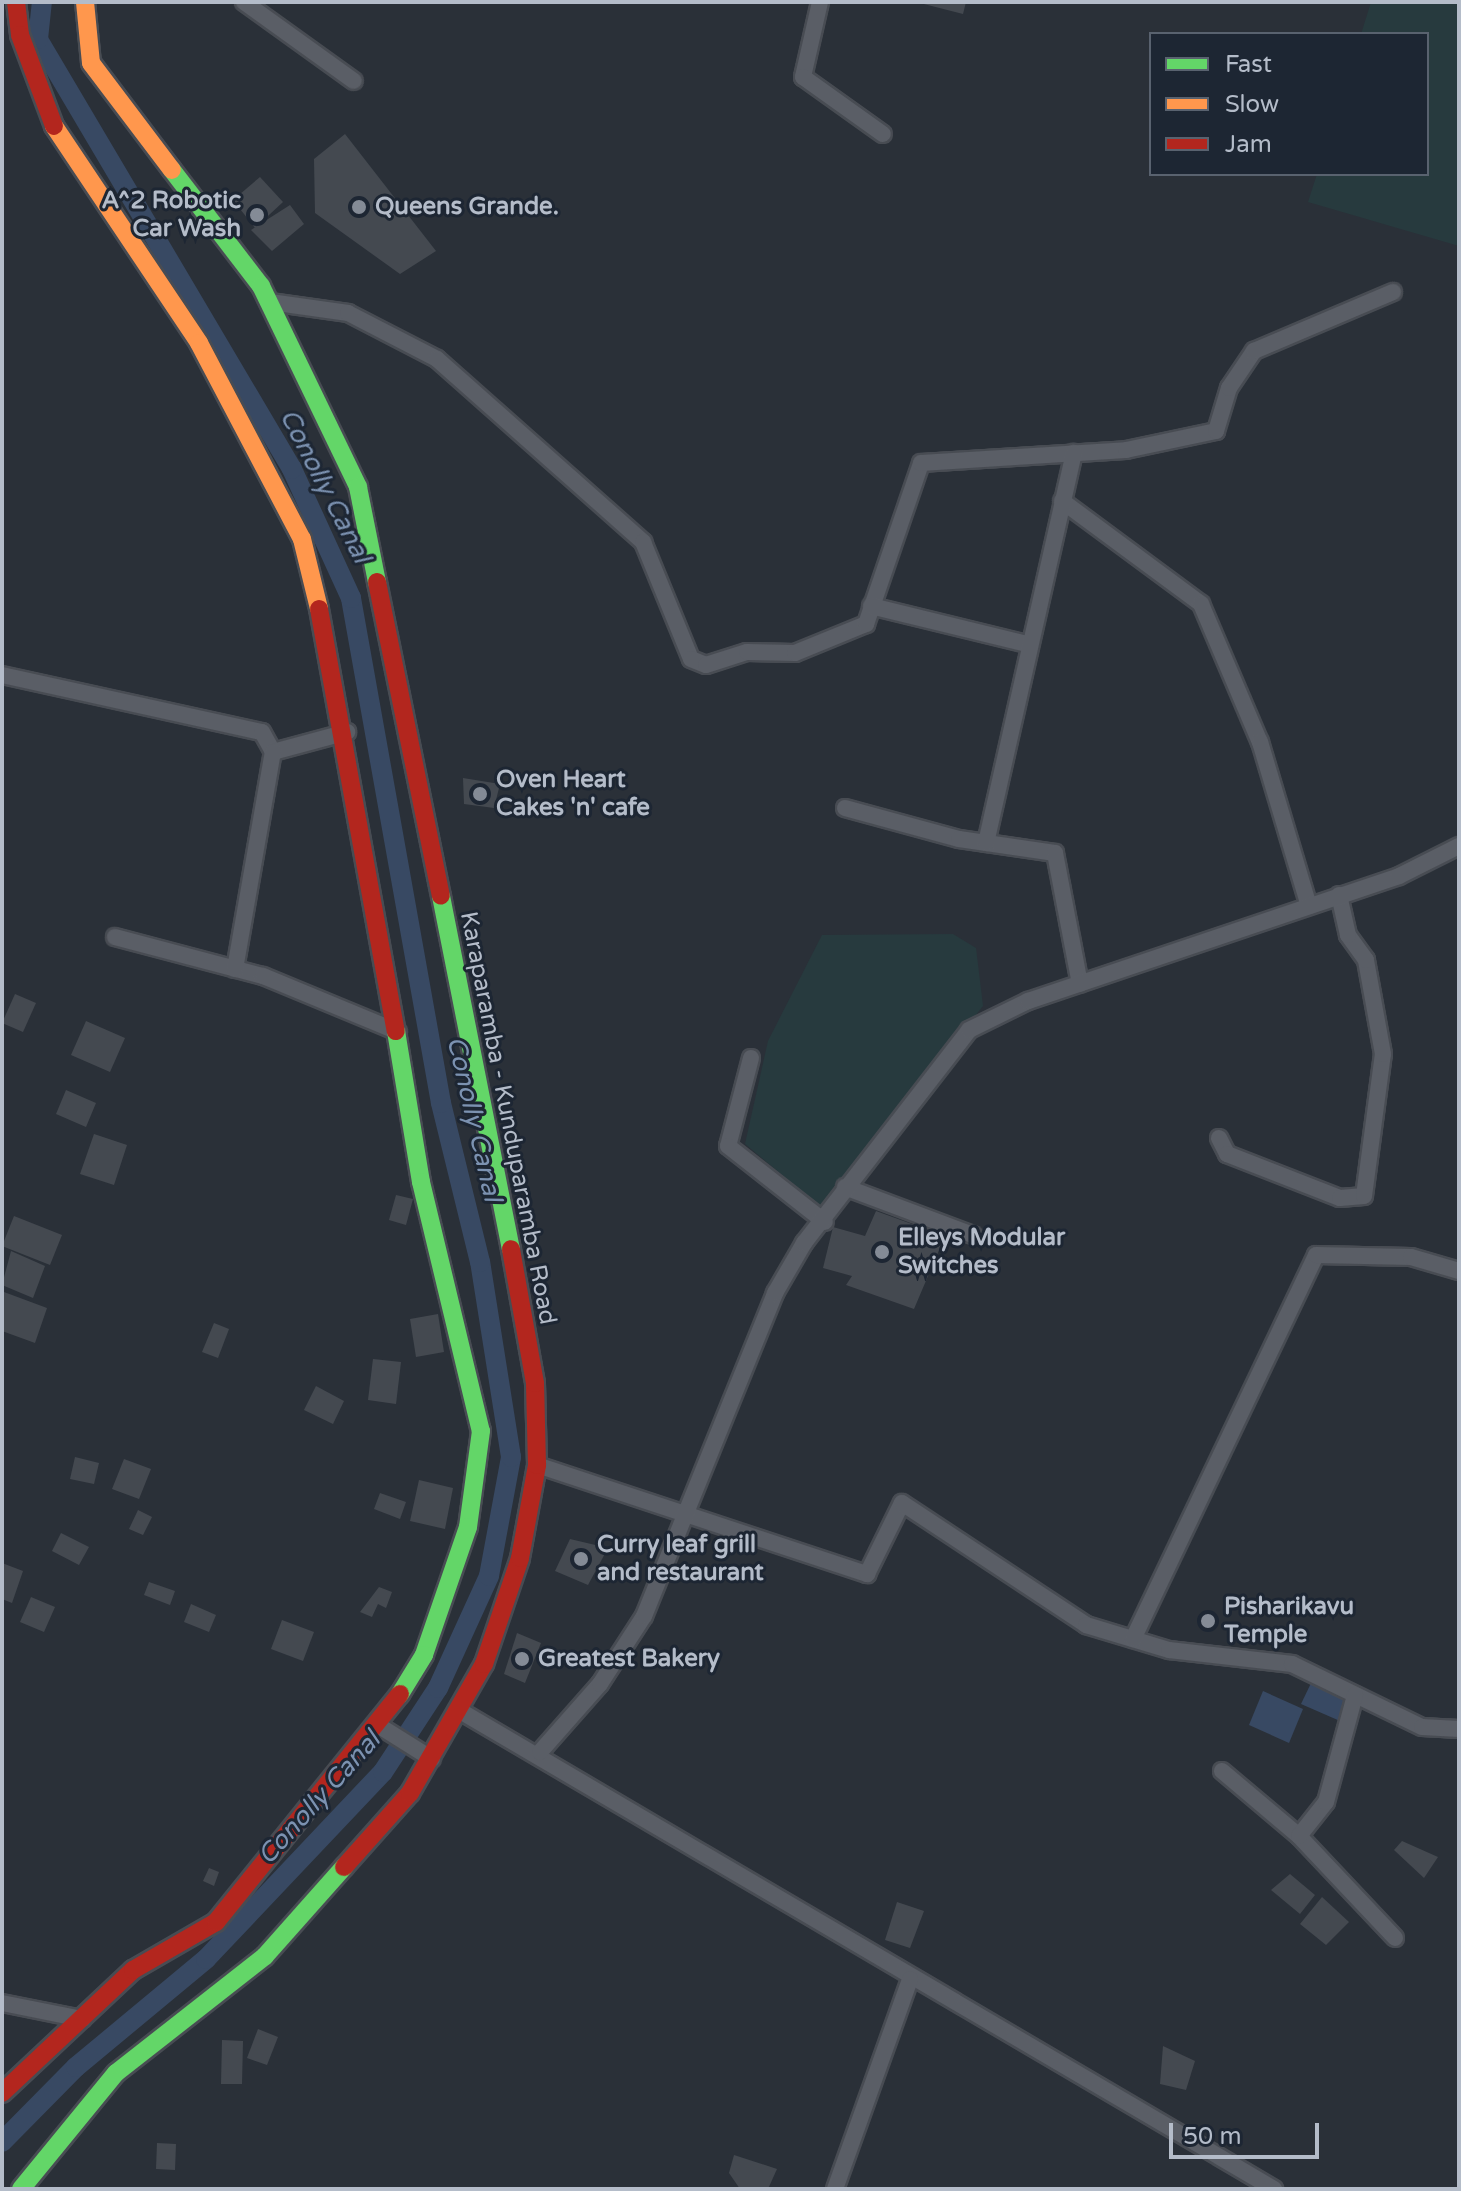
<!DOCTYPE html>
<html>
<head>
<meta charset="utf-8">
<style>
	body { margin:0 }
	#map { position:relative; width:1461px; height:2191px; overflow:hidden; background:#2a3038; font-family:"Varela Round",sans-serif }
	div>[style] { position:absolute }
	[style*='--x'] { left:calc(var(--x)*1px); top:calc(var(--y)*1px); width:calc(var(--w)*1px); rotate:calc(var(--a)*1deg) }
	.green>* { inset:0; background:#273a3e }
	.water>* { inset:0; background:#384963 }
	.canal>* { height:20px; margin:-10px; padding:0 10px; transform-origin:10px; border-radius:10px; background:#384963 }
	.building>* { inset:0; background:#444950 }
	.roads { filter:drop-shadow(2px 0 #484c53) drop-shadow(-2px 0 #484c53) drop-shadow(0 2px #484c53) drop-shadow(0 -2px #484c53) }
	.street>* { height:16px; margin:-8px; padding:0 8px; transform-origin:8px; border-radius:8px; background:#5a5e66 }
	.fast>* { height:18px; margin:-9px; padding:0 9px; transform-origin:9px; border-radius:9px; background:#63d668 }
	.slow>* { height:18px; margin:-9px; padding:0 9px; transform-origin:9px; border-radius:9px; background:#ff974d }
	.jam>* { height:18px; margin:-9px; padding:0 9px; transform-origin:9px; border-radius:9px; background:#b3261e }
	.dots>* { width:22px; height:22px; translate:-50% -50%; box-sizing:border-box; border:4px solid #1d2633; border-radius:50% }
	span { translate:-50% -50%; white-space:nowrap; text-align:center; line-height:1.15; -webkit-text-stroke:6px #1d2633; paint-order:stroke }
	.poi-label { font-size:24px; color:#b4bcc9; font-weight:700 }
	.right { translate:-100% -50%; text-align:right }
	.left { translate:0 -50%; text-align:left }
	.street-label { font-size:24px; color:#b4bcc9 }
	.water-label { font-size:26px; color:#7c92b1; font-style:italic }
	.frame { position:absolute; inset:0; border:4px solid #b4bcc9; pointer-events:none }
	.legend { position:absolute; left:1149px; top:32px; width:280px; height:144px; box-sizing:border-box; background:#1d2633; border:2px solid #59626f; margin:0; padding:10px 14px; list-style:none; font-size:24px; color:#b4bcc9 }
	.legend li { display:flex; align-items:center; gap:16px; height:40px }
	.legend b { width:40px; border:2px solid #59626f }
	.scale { position:absolute; left:1169px; top:2123px; width:150px; height:36px; box-sizing:border-box; border:4px solid #b4bcc9; border-top:0; padding-left:10px; font-size:24px; line-height:28px; white-space:nowrap; color:#b4bcc9; -webkit-text-stroke:6px #1d2633; paint-order:stroke }
</style>
</head>
<body>
<div id="map">
	<div class="green">
		<i style="clip-path:polygon(1371px 2px,1459px 2px,1459px 246px,1308px 202px,1317px 174px,1427px 174px,1427px 34px,1361px 34px)"></i>
		<i style="clip-path:polygon(953px 934px,976px 948px,983px 1006px,822px 1208px,745px 1144px,768px 1041px,822px 935px)"></i>
	</div>
	<div class="water">
		<i style="clip-path:polygon(1313px 1679px,1350px 1695px,1340px 1721px,1301px 1704px)"></i>
		<i style="clip-path:polygon(1263px 1691px,1303px 1709px,1289px 1743px,1249px 1725px)"></i>
	</div>
	<div class="canal">
		<i style="--x:2;--y:2142;--w:105;--a:-45.4"></i>
		<i style="--x:76;--y:2067;--w:169;--a:-39.7"></i>
		<i style="--x:206;--y:1959;--w:257;--a:-46.6"></i>
		<i style="--x:383;--y:1772;--w:100;--a:-56.8"></i>
		<i style="--x:438;--y:1688;--w:123;--a:-65.5"></i>
		<i style="--x:489;--y:1576;--w:121;--a:-79.5"></i>
		<i style="--x:511;--y:1457;--w:197;--a:-99"></i>
		<i style="--x:480;--y:1262;--w:164;--a:-103.8"></i>
		<i style="--x:441;--y:1103;--w:513;--a:-100.11"></i>
		<i style="--x:351;--y:598;--w:142;--a:-114.6"></i>
		<i style="--x:292;--y:469;--w:499;--a:-120.6"></i>
		<i style="--x:38;--y:39;--w:37;--a:-84"></i>
	</div>
	<div class="building">
		<i style="clip-path:polygon(916px 2px,966px 2px,963px 14px)"></i>
		<i style="clip-path:polygon(345px 134px,436px 251px,400px 274px,315px 213px,314px 159px)"></i>
		<i style="clip-path:polygon(260px 177px,283px 202px,255px 228px,233px 200px)"></i>
		<i style="clip-path:polygon(290px 205px,304px 224px,272px 251px,251px 230px)"></i>
		<i style="clip-path:polygon(463px 778px,500px 784px,494px 808px,464px 804px)"></i>
		<i style="clip-path:polygon(15px 994px,36px 1003px,23px 1032px,2px 1023px)"></i>
		<i style="clip-path:polygon(86px 1021px,125px 1038px,110px 1072px,71px 1055px)"></i>
		<i style="clip-path:polygon(66px 1090px,96px 1103px,86px 1127px,56px 1114px)"></i>
		<i style="clip-path:polygon(94px 1134px,127px 1145px,114px 1185px,80px 1174px)"></i>
		<i style="clip-path:polygon(396px 1195px,413px 1199px,406px 1225px,389px 1220px)"></i>
		<i style="clip-path:polygon(876px 1211px,945px 1236px,914px 1309px,846px 1285px,852px 1276px,823px 1268px,833px 1227px,865px 1236px)"></i>
		<i style="clip-path:polygon(14px 1216px,62px 1235px,50px 1265px,2px 1246px)"></i>
		<i style="clip-path:polygon(11px 1251px,45px 1266px,33px 1298px,2px 1285px)"></i>
		<i style="clip-path:polygon(4px 1292px,47px 1308px,35px 1343px,2px 1331px)"></i>
		<i style="clip-path:polygon(438px 1314px,444px 1352px,416px 1357px,410px 1319px)"></i>
		<i style="clip-path:polygon(214px 1323px,229px 1329px,218px 1358px,202px 1352px)"></i>
		<i style="clip-path:polygon(373px 1359px,401px 1362px,396px 1404px,368px 1400px)"></i>
		<i style="clip-path:polygon(316px 1386px,344px 1401px,333px 1424px,304px 1410px)"></i>
		<i style="clip-path:polygon(75px 1457px,99px 1463px,94px 1484px,70px 1479px)"></i>
		<i style="clip-path:polygon(124px 1459px,151px 1469px,139px 1499px,112px 1489px)"></i>
		<i style="clip-path:polygon(419px 1480px,453px 1488px,445px 1529px,410px 1521px)"></i>
		<i style="clip-path:polygon(380px 1493px,406px 1502px,400px 1519px,374px 1509px)"></i>
		<i style="clip-path:polygon(138px 1510px,152px 1517px,143px 1535px,129px 1529px)"></i>
		<i style="clip-path:polygon(61px 1533px,89px 1547px,79px 1565px,52px 1551px)"></i>
		<i style="clip-path:polygon(570px 1539px,608px 1548px,588px 1585px,555px 1571px)"></i>
		<i style="clip-path:polygon(2px 1563px,23px 1571px,12px 1603px,2px 1599px)"></i>
		<i style="clip-path:polygon(149px 1582px,175px 1591px,170px 1605px,144px 1595px)"></i>
		<i style="clip-path:polygon(379px 1587px,392px 1592px,386px 1608px,378px 1604px,372px 1617px,360px 1612px)"></i>
		<i style="clip-path:polygon(31px 1597px,55px 1607px,44px 1632px,20px 1622px)"></i>
		<i style="clip-path:polygon(191px 1604px,216px 1615px,209px 1632px,184px 1622px)"></i>
		<i style="clip-path:polygon(282px 1620px,314px 1632px,303px 1661px,271px 1649px)"></i>
		<i style="clip-path:polygon(517px 1633px,541px 1643px,525px 1683px,504px 1674px)"></i>
		<i style="clip-path:polygon(1402px 1841px,1438px 1857px,1424px 1878px,1394px 1850px)"></i>
		<i style="clip-path:polygon(209px 1868px,219px 1872px,214px 1886px,203px 1881px)"></i>
		<i style="clip-path:polygon(1290px 1874px,1315px 1895px,1300px 1914px,1271px 1890px)"></i>
		<i style="clip-path:polygon(1322px 1897px,1349px 1922px,1326px 1945px,1300px 1924px)"></i>
		<i style="clip-path:polygon(897px 1902px,924px 1911px,910px 1948px,885px 1940px)"></i>
		<i style="clip-path:polygon(258px 2029px,278px 2037px,267px 2065px,247px 2058px)"></i>
		<i style="clip-path:polygon(222px 2040px,243px 2041px,242px 2084px,221px 2084px)"></i>
		<i style="clip-path:polygon(1163px 2046px,1195px 2061px,1186px 2090px,1160px 2084px)"></i>
		<i style="clip-path:polygon(157px 2143px,176px 2144px,175px 2170px,156px 2169px)"></i>
		<i style="clip-path:polygon(734px 2155px,777px 2169px,768px 2189px,740px 2189px,729px 2173px)"></i>
	</div>
	<div class="roads">
		<div class="street">
			<i style="--x:244;--y:2;--w:135;--a:35.7"></i>
			<i style="--x:820;--y:2;--w:77;--a:102.8"></i>
			<i style="--x:803;--y:77;--w:98;--a:35.5"></i>
			<i style="--x:270;--y:302;--w:79;--a:8"></i>
			<i style="--x:348;--y:313;--w:100;--a:27.3"></i>
			<i style="--x:437;--y:359;--w:276;--a:41.6"></i>
			<i style="--x:643;--y:542;--w:126;--a:67.7"></i>
			<i style="--x:691;--y:659;--w:16;--a:22"></i>
			<i style="--x:706;--y:665;--w:43;--a:-17.6"></i>
			<i style="--x:747;--y:652;--w:48;--a:1.2"></i>
			<i style="--x:795;--y:653;--w:77;--a:-22.2"></i>
			<i style="--x:866;--y:624;--w:170;--a:-71.1"></i>
			<i style="--x:921;--y:463;--w:205;--a:-3.6"></i>
			<i style="--x:1126;--y:450;--w:92;--a:-11.9"></i>
			<i style="--x:1216;--y:431;--w:45;--a:-73.2"></i>
			<i style="--x:1229;--y:388;--w:45;--a:-56"></i>
			<i style="--x:1254;--y:351;--w:151;--a:-23"></i>
			<i style="--x:1062;--y:501;--w:173;--a:36.5"></i>
			<i style="--x:1201;--y:604;--w:150;--a:66.9"></i>
			<i style="--x:1260;--y:742;--w:171;--a:73.4"></i>
			<i style="--x:871;--y:606;--w:161;--a:13.7"></i>
			<i style="--x:2;--y:675;--w:266;--a:12.4"></i>
			<i style="--x:262;--y:732;--w:23;--a:61"></i>
			<i style="--x:273;--y:752;--w:77;--a:-15.1"></i>
			<i style="--x:845;--y:808;--w:118;--a:15.2"></i>
			<i style="--x:959;--y:839;--w:97;--a:8.3"></i>
			<i style="--x:1055;--y:853;--w:133;--a:79.2"></i>
			<i style="--x:986;--y:843;--w:400;--a:-77.3"></i>
			<i style="--x:115;--y:937;--w:153;--a:14.8"></i>
			<i style="--x:263;--y:976;--w:146;--a:22.5"></i>
			<i style="--x:235;--y:969;--w:220;--a:-80.1"></i>
			<i style="--x:751;--y:1058;--w:91;--a:104.6"></i>
			<i style="--x:728;--y:1146;--w:123;--a:38.1"></i>
			<i style="--x:1219;--y:1138;--w:18;--a:63"></i>
			<i style="--x:1227;--y:1154;--w:121;--a:21.3"></i>
			<i style="--x:1340;--y:1198;--w:24;--a:-5"></i>
			<i style="--x:1364;--y:1196;--w:143;--a:-82.4"></i>
			<i style="--x:1383;--y:1054;--w:96;--a:-100.3"></i>
			<i style="--x:1366;--y:960;--w:31;--a:-126"></i>
			<i style="--x:1348;--y:935;--w:41;--a:-102.7"></i>
			<i style="--x:845;--y:1187;--w:137;--a:20.6"></i>
			<i style="--x:537;--y:1465;--w:348;--a:18.3"></i>
			<i style="--x:867;--y:1574;--w:79;--a:-63.8"></i>
			<i style="--x:902;--y:1503;--w:221;--a:33.5"></i>
			<i style="--x:1086;--y:1625;--w:87;--a:16.8"></i>
			<i style="--x:1169;--y:1650;--w:124;--a:6.5"></i>
			<i style="--x:1292;--y:1664;--w:144;--a:25.9"></i>
			<i style="--x:1422;--y:1727;--w:37;--a:3"></i>
			<i style="--x:1133;--y:1639;--w:425;--a:-64.5"></i>
			<i style="--x:1316;--y:1255;--w:95;--a:1.2"></i>
			<i style="--x:1411;--y:1257;--w:50;--a:16.3"></i>
			<i style="--x:462;--y:1712;--w:942;--a:30.43"></i>
			<i style="--x:381;--y:1727;--w:60;--a:32.1"></i>
			<i style="--x:540;--y:1752;--w:91;--a:-48.6"></i>
			<i style="--x:600;--y:1684;--w:81;--a:-57.1"></i>
			<i style="--x:644;--y:1616;--w:349;--a:-67.9"></i>
			<i style="--x:775;--y:1293;--w:58;--a:-59.9"></i>
			<i style="--x:804;--y:1243;--w:269;--a:-52.2"></i>
			<i style="--x:969;--y:1030;--w:66;--a:-26.2"></i>
			<i style="--x:1028;--y:1001;--w:391;--a:-18.6"></i>
			<i style="--x:1399;--y:876;--w:67;--a:-26.6"></i>
			<i style="--x:1222;--y:1771;--w:101;--a:40.2"></i>
			<i style="--x:1299;--y:1836;--w:140;--a:46.7"></i>
			<i style="--x:1299;--y:1836;--w:43;--a:-51.5"></i>
			<i style="--x:1326;--y:1802;--w:111;--a:-74.8"></i>
			<i style="--x:2;--y:2003;--w:82;--a:11.3"></i>
			<i style="--x:835;--y:2189;--w:223;--a:-70.3"></i>
		</div>
		<div class="fast">
			<i style="--x:172;--y:170;--w:146;--a:52.5"></i>
			<i style="--x:261;--y:286;--w:223;--a:64.2"></i>
			<i style="--x:358;--y:487;--w:97;--a:78.7"></i>
			<i style="--x:441;--y:896;--w:360;--a:78.8"></i>
			<i style="--x:396;--y:1031;--w:153;--a:80.6"></i>
			<i style="--x:421;--y:1182;--w:256;--a:76.5"></i>
			<i style="--x:481;--y:1431;--w:97;--a:97.7"></i>
			<i style="--x:468;--y:1527;--w:135;--a:109"></i>
			<i style="--x:424;--y:1655;--w:46;--a:121.6"></i>
			<i style="--x:21;--y:2189;--w:150;--a:-50.7"></i>
			<i style="--x:116;--y:2073;--w:189;--a:-38.1"></i>
			<i style="--x:265;--y:1956;--w:119;--a:-48.4"></i>
		</div>
		<div class="slow">
			<i style="--x:85;--y:2;--w:61;--a:84.4"></i>
			<i style="--x:91;--y:63;--w:134;--a:52.9"></i>
			<i style="--x:54;--y:126;--w:261;--a:56.2"></i>
			<i style="--x:199;--y:343;--w:221;--a:62.3"></i>
			<i style="--x:302;--y:539;--w:72;--a:76.3"></i>
		</div>
		<div class="jam">
			<i style="--x:16;--y:2;--w:33;--a:83"></i>
			<i style="--x:20;--y:35;--w:97;--a:69.5"></i>
			<i style="--x:377;--y:582;--w:320;--a:78.5"></i>
			<i style="--x:319;--y:609;--w:429;--a:79.7"></i>
			<i style="--x:344;--y:1867;--w:99;--a:-48.3"></i>
			<i style="--x:410;--y:1793;--w:149;--a:-60.2"></i>
			<i style="--x:484;--y:1664;--w:112;--a:-71.2"></i>
			<i style="--x:520;--y:1558;--w:95;--a:-79.6"></i>
			<i style="--x:537;--y:1465;--w:82;--a:-91.4"></i>
			<i style="--x:535;--y:1383;--w:136;--a:-100.2"></i>
			<i style="--x:2;--y:2093;--w:180;--a:-43.2"></i>
			<i style="--x:133;--y:1970;--w:96;--a:-30"></i>
			<i style="--x:216;--y:1922;--w:293;--a:-51.1"></i>
		</div>
	</div>
	<div class="dots">
		<i style="left:359px;top:207px;background:#848b96"></i>
		<i style="left:257px;top:215px;background:#848b96"></i>
		<i style="left:480px;top:794px;background:#848b96"></i>
		<i style="left:882px;top:1252px;background:#848b96"></i>
		<i style="left:581px;top:1559px;background:#848b96"></i>
		<i style="left:1208px;top:1621px;background:#848b96"></i>
		<i style="left:522px;top:1659px;background:#848b96"></i>
	</div>
	<div class="poi-label">
		<span class="right" style="left:241px;top:215px">A^2 Robotic<br>Car Wash</span>
		<span class="left" style="left:375px;top:207px">Queens Grande.</span>
		<span class="left" style="left:496px;top:794px">Oven Heart<br>Cakes 'n' cafe</span>
		<span class="left" style="left:898px;top:1252px">Elleys Modular<br>Switches</span>
		<span class="left" style="left:597px;top:1559px">Curry leaf grill<br>and restaurant</span>
		<span class="left" style="left:1224px;top:1621px">Pisharikavu<br>Temple</span>
		<span class="left" style="left:538px;top:1659px">Greatest Bakery</span>
	</div>
	<div class="street-label">
		<span style="left:508px;top:1118px;rotate:79deg">Karaparamba - Kunduparamba Road</span>
	</div>
	<div class="water-label">
		<span style="left:325px;top:486px;rotate:63deg">Conolly Canal</span>
		<span style="left:474px;top:1119px;rotate:77deg">Conolly Canal</span>
		<span style="left:319px;top:1798px;rotate:-48deg">Conolly Canal</span>
	</div>
	<div class="frame"></div>
	<ul class="legend">
	<li><b style="height:10px;background:#63d668"></b>Fast</li>
	<li><b style="height:10px;background:#ff974d"></b>Slow</li>
	<li><b style="height:10px;background:#b3261e"></b>Jam</li>
	</ul>
	<div class="scale">50 m</div>
</div>
</body>
</html>
